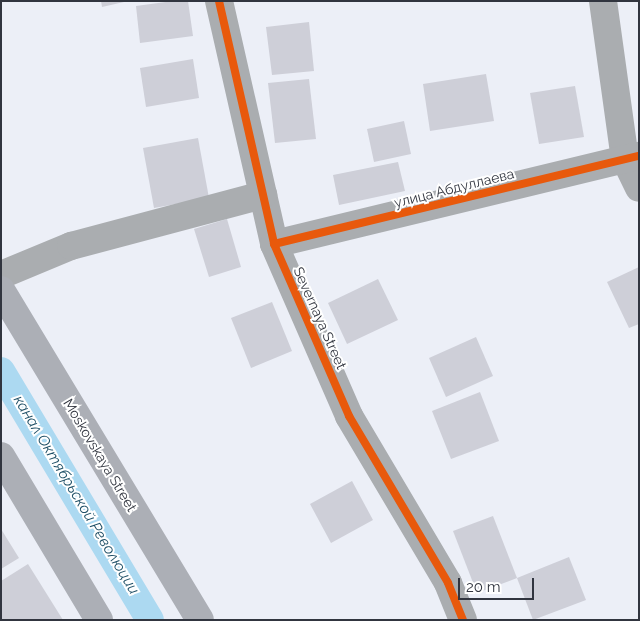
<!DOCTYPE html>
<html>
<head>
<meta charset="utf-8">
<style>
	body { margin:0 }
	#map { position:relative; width:640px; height:621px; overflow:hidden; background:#eceff7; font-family:Raleway,sans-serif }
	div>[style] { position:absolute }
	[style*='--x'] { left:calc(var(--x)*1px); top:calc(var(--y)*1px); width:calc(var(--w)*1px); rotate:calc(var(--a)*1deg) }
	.canal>* { height:28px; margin:-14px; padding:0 14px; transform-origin:14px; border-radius:14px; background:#acd9f1 }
	.building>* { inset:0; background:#cecfd8 }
	.minor>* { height:28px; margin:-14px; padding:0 14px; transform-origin:14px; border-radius:14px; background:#aaadb0 }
	.major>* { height:28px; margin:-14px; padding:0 14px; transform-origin:14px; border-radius:14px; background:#acafb6 }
	.cycleway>* { height:8px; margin:-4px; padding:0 4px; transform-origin:4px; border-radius:4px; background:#e8590c }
	span { translate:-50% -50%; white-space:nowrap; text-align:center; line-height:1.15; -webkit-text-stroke:4px #fff; paint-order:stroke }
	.street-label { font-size:14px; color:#31353f }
	.water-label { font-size:15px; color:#1e4f66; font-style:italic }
	.frame { position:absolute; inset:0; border:2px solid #31353f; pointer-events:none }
	.scale { position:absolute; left:458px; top:578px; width:76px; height:22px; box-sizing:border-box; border:2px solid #31353f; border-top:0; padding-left:6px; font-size:15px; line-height:18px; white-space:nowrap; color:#31353f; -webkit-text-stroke:4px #fff; paint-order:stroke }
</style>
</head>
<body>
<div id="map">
	<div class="canal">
		<i style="--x:1;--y:371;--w:290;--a:59.1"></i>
	</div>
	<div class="building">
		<i style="clip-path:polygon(101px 1px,124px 1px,124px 2px,102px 7px)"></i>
		<i style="clip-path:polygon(173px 1px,188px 1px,193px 36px,140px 43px,136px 6px)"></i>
		<i style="clip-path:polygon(309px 22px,314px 71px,272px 75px,266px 27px)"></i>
		<i style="clip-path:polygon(193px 59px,199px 98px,146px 107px,140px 68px)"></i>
		<i style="clip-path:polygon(486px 74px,494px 121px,430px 131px,423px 84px)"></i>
		<i style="clip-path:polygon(309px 79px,316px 139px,275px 143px,268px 83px)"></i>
		<i style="clip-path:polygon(575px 86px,584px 137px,539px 144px,530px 93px)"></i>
		<i style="clip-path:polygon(404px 121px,411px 154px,374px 162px,367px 129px)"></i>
		<i style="clip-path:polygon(198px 138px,209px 198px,154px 208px,143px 148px)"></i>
		<i style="clip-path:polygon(398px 162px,405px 191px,339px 205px,333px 175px)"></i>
		<i style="clip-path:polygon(227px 219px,241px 267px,209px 277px,194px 229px)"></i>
		<i style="clip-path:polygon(639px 267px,639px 324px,629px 328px,607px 282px)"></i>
		<i style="clip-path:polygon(378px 279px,398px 320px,347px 344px,328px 303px)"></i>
		<i style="clip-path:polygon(272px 302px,292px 351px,251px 368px,231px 318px)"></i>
		<i style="clip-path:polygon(476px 337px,493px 376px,446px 397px,429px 358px)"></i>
		<i style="clip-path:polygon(480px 392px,499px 441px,451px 459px,432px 411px)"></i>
		<i style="clip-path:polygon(352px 481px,373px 520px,331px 543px,310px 504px)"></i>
		<i style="clip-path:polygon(493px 516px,517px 578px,477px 593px,453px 531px)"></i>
		<i style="clip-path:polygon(1px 529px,19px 558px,1px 569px)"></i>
		<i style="clip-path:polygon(569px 557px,586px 600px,533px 620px,517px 578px)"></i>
		<i style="clip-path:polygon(28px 564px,63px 620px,1px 620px,1px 581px)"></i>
	</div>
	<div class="minor">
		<i style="--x:219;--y:1;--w:249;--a:77.2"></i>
		<i style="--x:274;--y:244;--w:188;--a:66.4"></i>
		<i style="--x:349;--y:416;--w:194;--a:59.3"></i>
		<i style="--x:448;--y:583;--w:40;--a:68"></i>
		<i style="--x:603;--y:1;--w:160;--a:82.1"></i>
		<i style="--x:625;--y:159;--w:32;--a:64"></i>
		<i style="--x:274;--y:244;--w:375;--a:-13.6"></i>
		<i style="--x:1;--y:275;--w:76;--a:-22.5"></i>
		<i style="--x:71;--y:246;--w:199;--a:-14.9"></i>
	</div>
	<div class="major">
		<i style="--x:1;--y:290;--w:385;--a:58.9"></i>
		<i style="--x:1;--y:456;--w:191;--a:59.1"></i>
	</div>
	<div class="cycleway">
		<i style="--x:219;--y:1;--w:249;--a:77.2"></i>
		<i style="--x:274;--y:244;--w:188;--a:66.4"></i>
		<i style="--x:349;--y:416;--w:194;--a:59.3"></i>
		<i style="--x:448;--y:583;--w:40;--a:68"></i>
		<i style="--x:274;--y:244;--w:375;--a:-13.6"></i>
	</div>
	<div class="street-label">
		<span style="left:454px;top:188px;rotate:-14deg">улица Абдуллаева</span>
		<span style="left:320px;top:318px;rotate:66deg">Severnaya Street</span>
		<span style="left:100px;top:455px;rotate:59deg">Moskovskaya Street</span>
	</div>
	<div class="water-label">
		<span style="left:76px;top:495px;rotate:59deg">канал Октябрьской Революции</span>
	</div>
	<div class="frame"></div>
	<div class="scale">20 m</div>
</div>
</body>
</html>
